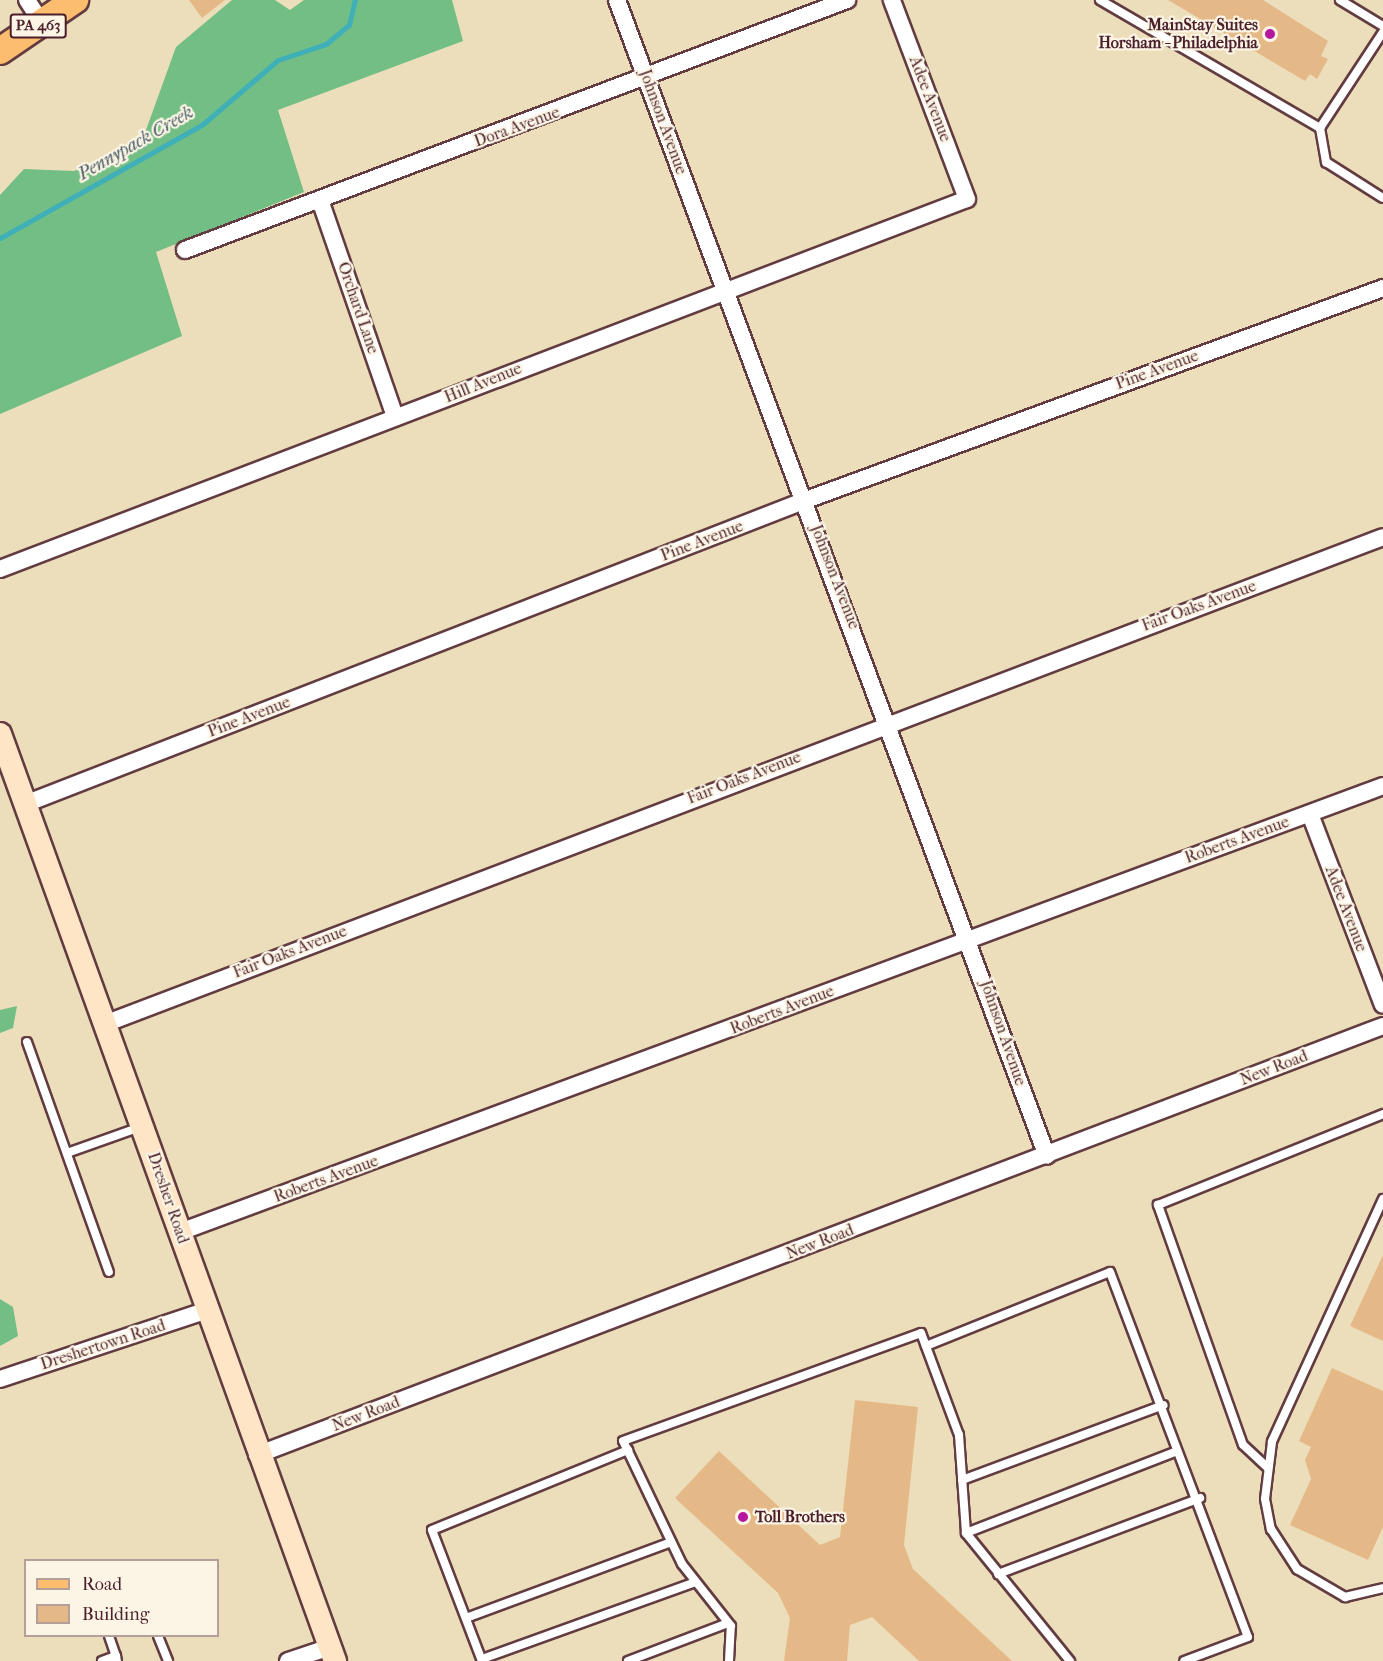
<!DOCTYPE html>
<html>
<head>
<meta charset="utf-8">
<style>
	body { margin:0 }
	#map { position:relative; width:1383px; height:1661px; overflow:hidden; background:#ecdeba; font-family:"IM FELL French Canon",serif }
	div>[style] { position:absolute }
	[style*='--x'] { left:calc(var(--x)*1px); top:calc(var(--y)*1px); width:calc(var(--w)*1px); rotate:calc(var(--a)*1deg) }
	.forest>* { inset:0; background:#73be84 }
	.stream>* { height:5px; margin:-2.5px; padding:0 2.5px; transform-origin:2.5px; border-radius:2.5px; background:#40b0b8 }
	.building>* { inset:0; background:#e5b987 }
	.roads { filter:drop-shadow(2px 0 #623c40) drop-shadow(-2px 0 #623c40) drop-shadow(0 2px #623c40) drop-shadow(0 -2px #623c40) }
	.lane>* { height:8px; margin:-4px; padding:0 4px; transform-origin:4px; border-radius:4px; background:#fff }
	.street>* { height:16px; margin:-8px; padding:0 8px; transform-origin:8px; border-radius:8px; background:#fff }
	.secondary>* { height:22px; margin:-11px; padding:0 11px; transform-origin:11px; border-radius:11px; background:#fee5c5 }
	.primary>* { height:26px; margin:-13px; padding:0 13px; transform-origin:13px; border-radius:13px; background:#fcbd6e }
	.dots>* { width:16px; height:16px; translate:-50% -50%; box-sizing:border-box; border:3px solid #fcf5e5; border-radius:50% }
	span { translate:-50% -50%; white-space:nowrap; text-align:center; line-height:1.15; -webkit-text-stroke:4.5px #fcf5e5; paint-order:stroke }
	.shield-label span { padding:2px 4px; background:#fcf5e5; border:2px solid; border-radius:4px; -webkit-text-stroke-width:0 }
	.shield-label { font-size:15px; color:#4a1f2b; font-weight:700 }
	.poi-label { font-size:16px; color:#4a1f2b; font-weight:700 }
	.right { translate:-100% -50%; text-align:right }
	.left { translate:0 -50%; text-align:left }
	.street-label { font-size:16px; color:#4a1f2b }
	.water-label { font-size:18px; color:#465963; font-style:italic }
	.legend { position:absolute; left:24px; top:1559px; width:195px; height:78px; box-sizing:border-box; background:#fcf5e5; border:2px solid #b59f9b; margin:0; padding:8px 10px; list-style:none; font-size:18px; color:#4a1f2b }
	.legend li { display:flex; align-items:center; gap:12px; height:30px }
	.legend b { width:30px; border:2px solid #b59f9b }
</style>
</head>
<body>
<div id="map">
	<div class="forest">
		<i style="clip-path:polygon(232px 0,275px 0,290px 10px,304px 0,452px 0,463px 41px,278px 110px,304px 192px,156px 252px,182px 336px,0 414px,0 195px,24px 169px,74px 171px,142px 141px,176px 47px)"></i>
		<i style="clip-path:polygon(17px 1006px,13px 1028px,0 1033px,0 1010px)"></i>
		<i style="clip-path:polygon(0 1299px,13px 1307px,18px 1336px,0 1346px)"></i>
	</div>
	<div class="stream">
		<i style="--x:0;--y:238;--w:233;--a:-29.3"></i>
		<i style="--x:203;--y:124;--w:99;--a:-40.5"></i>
		<i style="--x:278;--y:60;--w:51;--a:-18.4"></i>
		<i style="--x:326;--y:44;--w:30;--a:-40"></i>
		<i style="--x:349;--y:25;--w:26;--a:-77"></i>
	</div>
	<div class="building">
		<i style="clip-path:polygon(189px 0,225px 0,202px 18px)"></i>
		<i style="clip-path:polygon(1168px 0,1263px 0,1328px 41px,1321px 56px,1328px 59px,1317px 79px,1310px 74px,1305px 81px)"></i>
		<i style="clip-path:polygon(1383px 1255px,1383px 1341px,1350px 1326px)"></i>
		<i style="clip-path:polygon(1332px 1368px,1383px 1391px,1383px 1527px,1368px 1560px,1290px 1525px,1311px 1479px,1305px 1460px,1311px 1447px,1299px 1441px)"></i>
		<i style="clip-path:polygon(855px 1400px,918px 1407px,904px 1545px,913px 1569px,1012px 1661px,919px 1661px,872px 1617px,850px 1625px,847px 1661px,784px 1661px,790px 1618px,778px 1593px,675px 1498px,719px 1451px,820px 1545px,840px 1537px)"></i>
	</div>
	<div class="roads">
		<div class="lane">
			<i style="--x:1100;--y:0;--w:255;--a:30.2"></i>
			<i style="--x:1320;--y:128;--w:115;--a:-56.7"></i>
			<i style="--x:1340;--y:0;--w:50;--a:31.2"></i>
			<i style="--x:1320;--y:128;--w:35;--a:80"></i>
			<i style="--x:1326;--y:162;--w:67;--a:32.3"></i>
			<i style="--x:27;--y:1042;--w:244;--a:70.4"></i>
			<i style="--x:67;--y:1153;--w:77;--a:-19.6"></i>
			<i style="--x:1383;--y:1199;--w:267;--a:114.6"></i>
			<i style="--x:1272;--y:1442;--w:57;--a:97"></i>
			<i style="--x:1265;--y:1499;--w:31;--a:79"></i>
			<i style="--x:1271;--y:1529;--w:48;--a:57"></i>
			<i style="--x:1297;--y:1569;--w:56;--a:30.3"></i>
			<i style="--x:1345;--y:1597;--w:39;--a:-13"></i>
			<i style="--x:926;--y:1346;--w:198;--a:-21.9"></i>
			<i style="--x:1110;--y:1272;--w:390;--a:69.3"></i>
			<i style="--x:1248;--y:1637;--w:68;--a:159.4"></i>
			<i style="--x:1268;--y:1468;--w:34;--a:-137"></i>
			<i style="--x:1243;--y:1445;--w:255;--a:-109.5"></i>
			<i style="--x:1158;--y:1205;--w:243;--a:-22"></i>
			<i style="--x:962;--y:1480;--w:215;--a:-20.4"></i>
			<i style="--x:966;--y:1533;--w:226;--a:-21.2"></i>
			<i style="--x:998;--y:1574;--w:216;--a:-20.6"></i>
			<i style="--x:466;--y:1618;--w:219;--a:-20.3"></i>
			<i style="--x:109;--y:1636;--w:21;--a:71"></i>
			<i style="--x:158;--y:1636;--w:27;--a:68"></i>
			<i style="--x:482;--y:1659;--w:227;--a:-19.8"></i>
			<i style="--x:102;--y:1661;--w:15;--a:-20"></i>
			<i style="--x:116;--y:1656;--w:5;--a:79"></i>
			<i style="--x:482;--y:1661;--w:140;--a:-110.9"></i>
			<i style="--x:432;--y:1530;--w:212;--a:-22.2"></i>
			<i style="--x:628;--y:1661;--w:107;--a:-20.8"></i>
			<i style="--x:729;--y:1661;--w:35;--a:-87"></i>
			<i style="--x:731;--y:1626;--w:79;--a:-128.3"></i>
			<i style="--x:682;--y:1564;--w:136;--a:-115.6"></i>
			<i style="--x:623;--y:1441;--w:317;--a:-19.9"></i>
			<i style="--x:921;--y:1333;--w:109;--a:69.6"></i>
			<i style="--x:959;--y:1435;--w:98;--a:85.9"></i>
			<i style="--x:966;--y:1533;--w:165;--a:50.9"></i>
		</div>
		<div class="street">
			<i style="--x:27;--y:0;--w:27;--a:57"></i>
			<i style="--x:617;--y:0;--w:1233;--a:69.6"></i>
			<i style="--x:320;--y:200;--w:230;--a:70.9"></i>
			<i style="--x:185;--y:250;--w:708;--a:-20.69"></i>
			<i style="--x:0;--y:569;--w:1035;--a:-20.94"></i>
			<i style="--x:967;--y:199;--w:213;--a:-110.7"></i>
			<i style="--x:25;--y:804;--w:838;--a:-21.27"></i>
			<i style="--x:806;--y:500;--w:615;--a:-20.17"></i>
			<i style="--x:1310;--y:814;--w:204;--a:69.1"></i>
			<i style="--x:107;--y:1023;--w:1365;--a:-20.85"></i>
			<i style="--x:180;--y:1232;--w:1283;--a:-20.34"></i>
			<i style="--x:0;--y:1379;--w:216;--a:-18.4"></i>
			<i style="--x:257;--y:1455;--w:1205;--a:-20.86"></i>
			<i style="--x:288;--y:1661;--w:44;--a:-18.4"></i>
		</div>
		<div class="secondary">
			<i style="--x:0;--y:734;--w:986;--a:70.13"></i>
		</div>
		<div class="primary">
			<i style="--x:0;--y:51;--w:91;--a:-34.2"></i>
		</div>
	</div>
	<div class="dots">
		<i style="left:1270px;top:34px;background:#b5179e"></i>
		<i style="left:743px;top:1517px;background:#b5179e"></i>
	</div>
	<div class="shield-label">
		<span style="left:38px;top:26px">PA 463</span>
	</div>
	<div class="poi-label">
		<span class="right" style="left:1258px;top:34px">MainStay Suites<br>Horsham - Philadelphia</span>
		<span class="left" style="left:755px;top:1517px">Toll Brothers</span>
	</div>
	<div class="street-label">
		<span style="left:930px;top:99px;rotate:69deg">Adee Avenue</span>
		<span style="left:663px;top:122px;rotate:70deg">Johnson Avenue</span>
		<span style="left:517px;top:127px;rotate:-20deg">Dora Avenue</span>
		<span style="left:358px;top:308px;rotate:71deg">Orchard Lane</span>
		<span style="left:1157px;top:370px;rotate:-20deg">Pine Avenue</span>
		<span style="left:483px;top:383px;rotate:-22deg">Hill Avenue</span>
		<span style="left:702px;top:541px;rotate:-21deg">Pine Avenue</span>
		<span style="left:835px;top:577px;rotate:69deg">Johnson Avenue</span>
		<span style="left:1199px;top:606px;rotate:-20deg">Fair Oaks Avenue</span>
		<span style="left:249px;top:717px;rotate:-21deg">Pine Avenue</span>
		<span style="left:744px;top:778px;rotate:-21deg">Fair Oaks Avenue</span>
		<span style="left:1237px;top:840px;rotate:-20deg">Roberts Avenue</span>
		<span style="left:1346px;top:909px;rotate:69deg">Adee Avenue</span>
		<span style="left:290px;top:952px;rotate:-21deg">Fair Oaks Avenue</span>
		<span style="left:782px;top:1010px;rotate:-21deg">Roberts Avenue</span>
		<span style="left:1003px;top:1033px;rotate:71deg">Johnson Avenue</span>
		<span style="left:1274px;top:1068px;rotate:-21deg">New Road</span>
		<span style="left:326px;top:1179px;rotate:-20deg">Roberts Avenue</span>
		<span style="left:168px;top:1198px;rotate:71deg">Dresher Road</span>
		<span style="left:820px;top:1242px;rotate:-21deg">New Road</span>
		<span style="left:103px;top:1345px;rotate:-18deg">Dreshertown Road</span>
		<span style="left:366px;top:1414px;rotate:-21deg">New Road</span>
	</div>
	<div class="water-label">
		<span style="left:136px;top:144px;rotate:-30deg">Pennypack Creek</span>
	</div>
	<ul class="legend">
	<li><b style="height:8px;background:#fcbd6e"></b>Road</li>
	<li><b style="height:16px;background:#e5b987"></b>Building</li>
	</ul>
</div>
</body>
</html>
